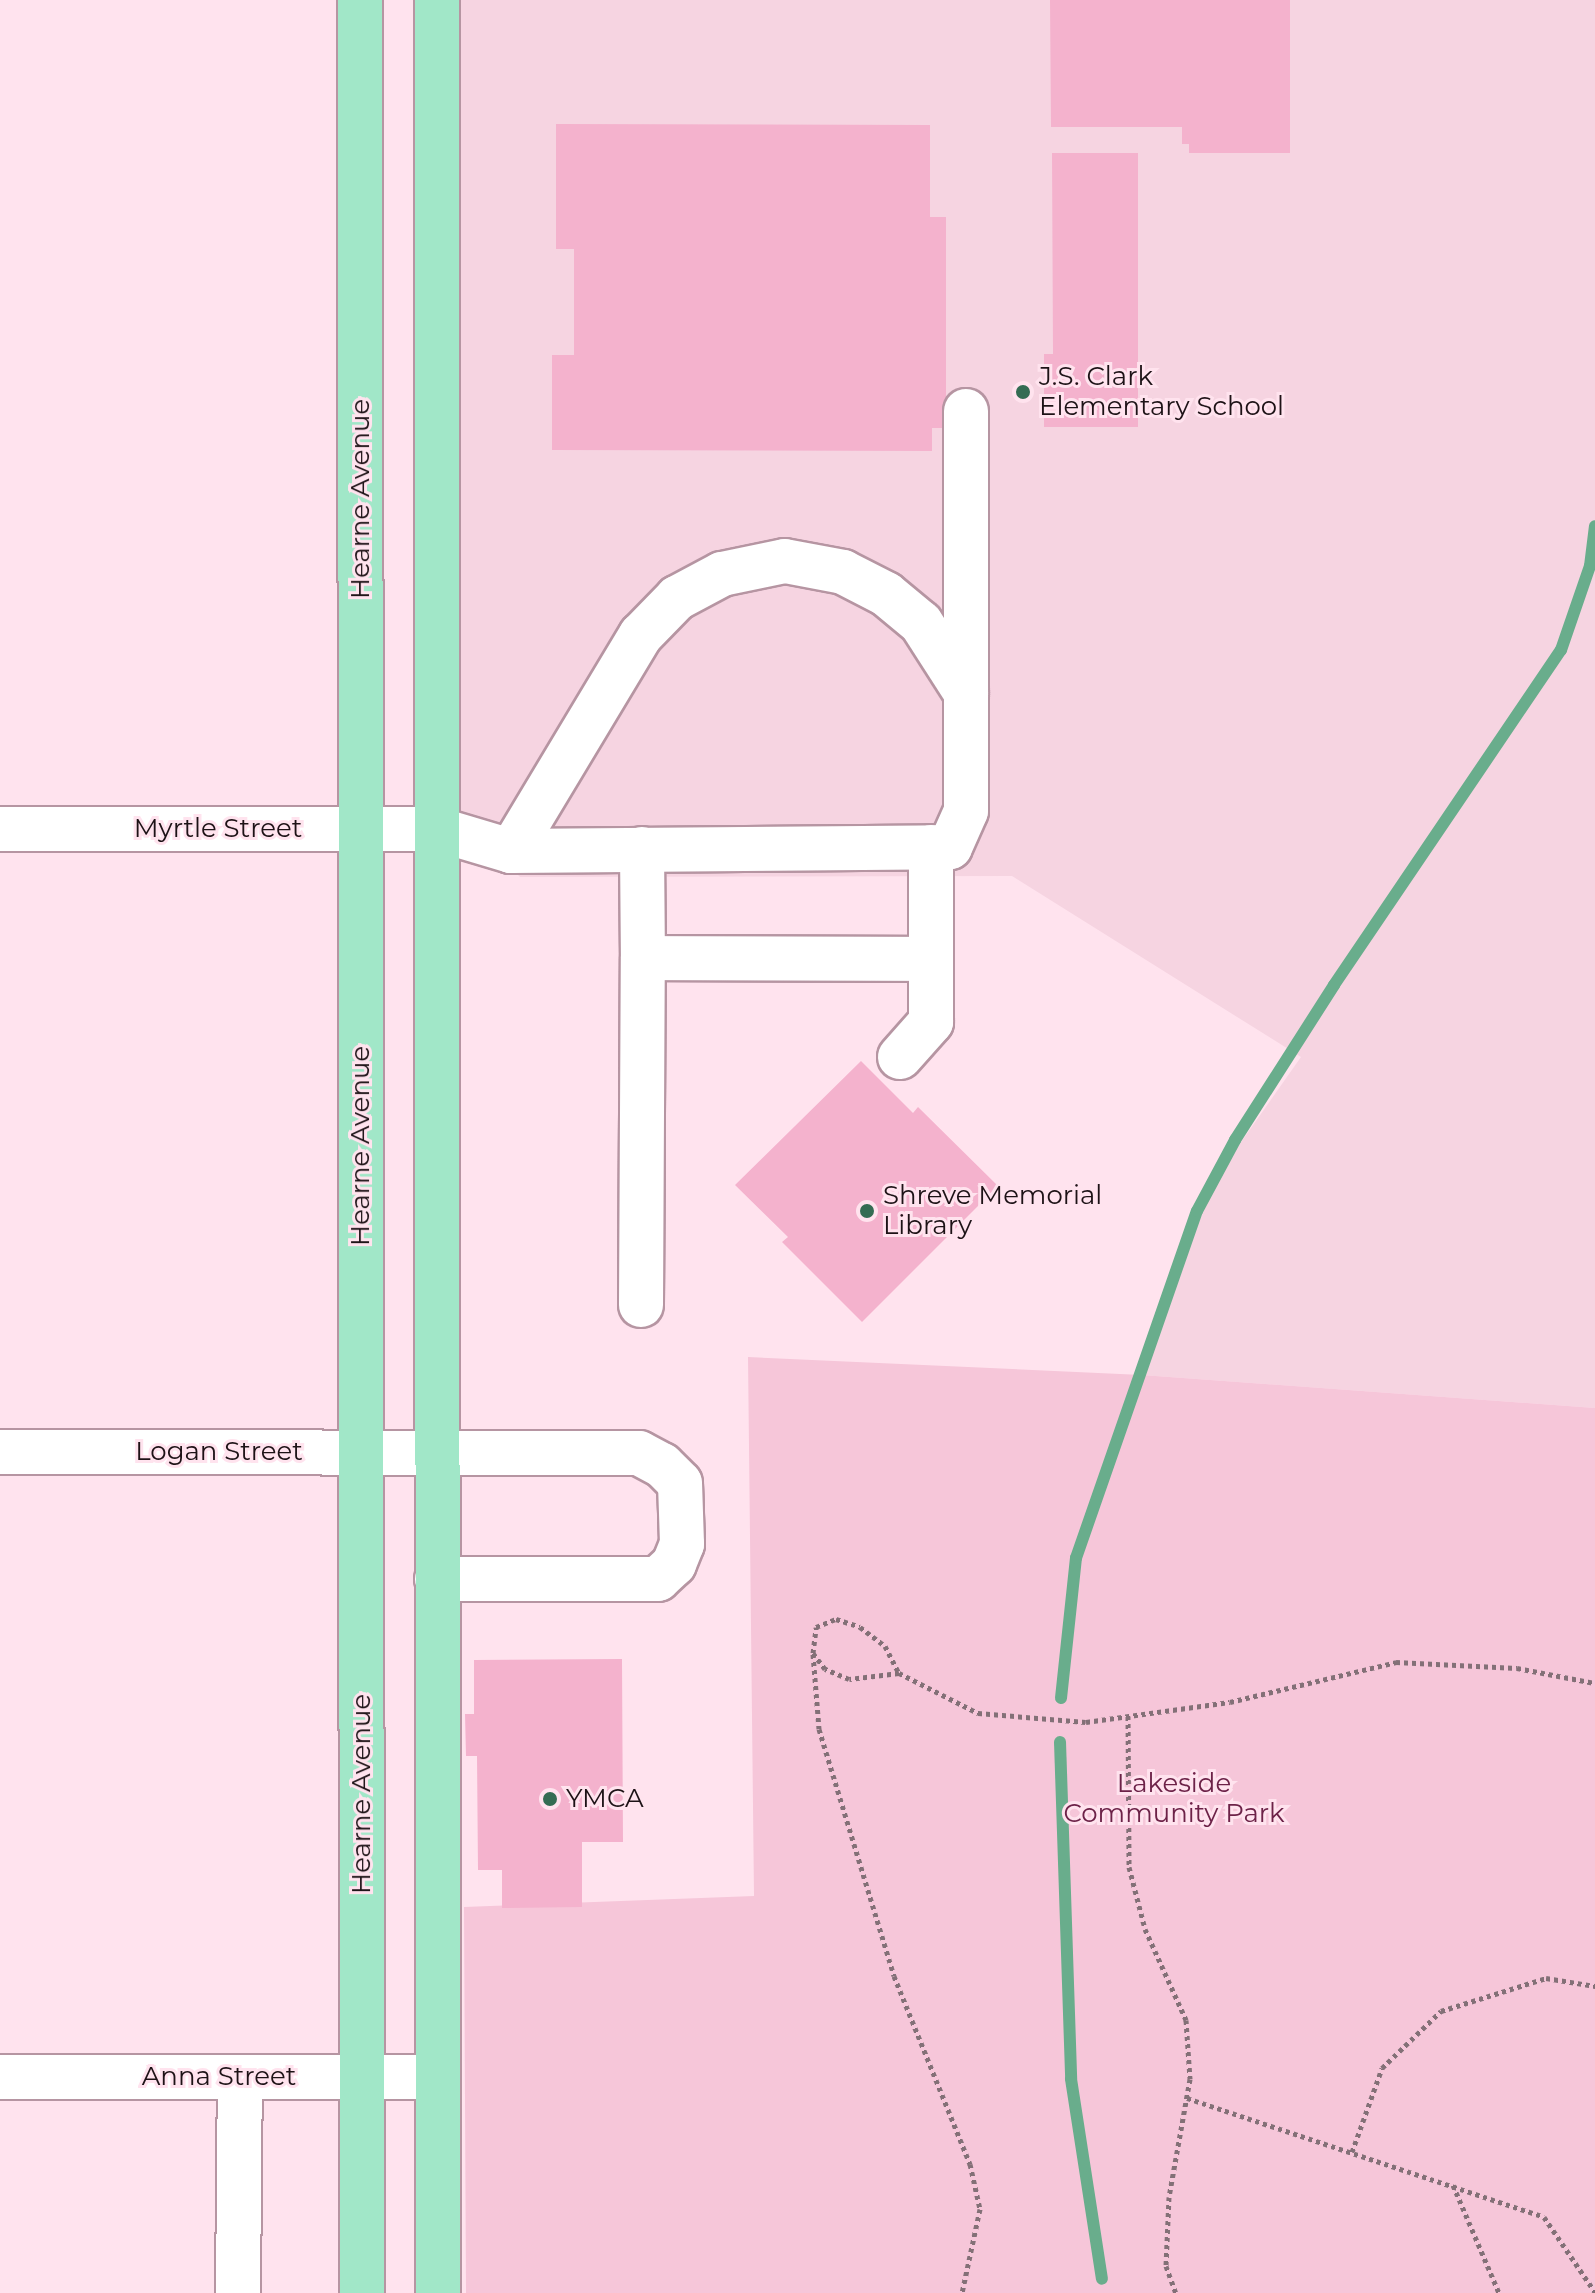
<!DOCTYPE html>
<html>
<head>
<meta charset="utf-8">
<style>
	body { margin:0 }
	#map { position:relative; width:1595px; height:2293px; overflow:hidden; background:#ffe3ee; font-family:Montserrat,sans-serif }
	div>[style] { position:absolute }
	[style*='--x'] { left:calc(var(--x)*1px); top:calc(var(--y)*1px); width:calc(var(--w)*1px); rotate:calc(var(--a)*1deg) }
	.built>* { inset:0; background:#f6d4e1 }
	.green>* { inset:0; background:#f6c6d9 }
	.stream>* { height:12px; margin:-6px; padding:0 6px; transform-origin:6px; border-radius:6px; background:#69ad8c }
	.building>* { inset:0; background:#f4b2cd }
	.path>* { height:5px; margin-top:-2.5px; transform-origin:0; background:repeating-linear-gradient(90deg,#837077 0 4px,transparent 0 8px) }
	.roads { filter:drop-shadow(2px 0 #b695a2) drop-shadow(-2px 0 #b695a2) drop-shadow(0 2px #b695a2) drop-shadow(0 -2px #b695a2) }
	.minor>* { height:44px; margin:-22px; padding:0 22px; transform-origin:22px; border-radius:22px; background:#fff }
	.major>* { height:44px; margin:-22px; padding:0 22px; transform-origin:22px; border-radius:22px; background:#a1e7c8 }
	.dots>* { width:22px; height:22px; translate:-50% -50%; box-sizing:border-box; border:4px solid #ffe3ee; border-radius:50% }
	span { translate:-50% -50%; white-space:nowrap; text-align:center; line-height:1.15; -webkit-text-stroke:6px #ffe3ee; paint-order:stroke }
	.poi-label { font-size:26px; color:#1d1216 }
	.left { translate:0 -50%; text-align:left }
	.street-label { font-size:26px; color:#1d1216 }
	.park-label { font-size:26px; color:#6d2248 }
</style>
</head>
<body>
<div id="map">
	<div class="built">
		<i style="clip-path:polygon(452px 0,1595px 0,1595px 1408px,1142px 1375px,1215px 1179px,1301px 1057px,1012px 876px,520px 877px,460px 816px,456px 809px)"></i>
	</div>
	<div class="green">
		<i style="clip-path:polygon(748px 1357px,1142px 1375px,1595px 1408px,1595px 2293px,466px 2293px,464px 1907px,754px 1896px)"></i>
	</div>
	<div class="stream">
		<i style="--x:1061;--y:1698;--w:141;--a:-83.9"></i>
		<i style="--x:1076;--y:1558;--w:367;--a:-70.8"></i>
		<i style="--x:1197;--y:1211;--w:81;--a:-61.8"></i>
		<i style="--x:1235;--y:1140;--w:184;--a:-57.4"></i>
		<i style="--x:1334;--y:985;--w:405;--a:-55.9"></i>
		<i style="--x:1561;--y:650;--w:89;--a:-71"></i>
		<i style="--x:1590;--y:566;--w:40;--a:-82.9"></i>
		<i style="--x:1060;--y:1742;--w:337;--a:88.1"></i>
		<i style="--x:1071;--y:2079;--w:202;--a:81.2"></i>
	</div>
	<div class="building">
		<i style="clip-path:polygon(1050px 0,1290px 0,1290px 153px,1189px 153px,1189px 144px,1182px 144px,1182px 127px,1051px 127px)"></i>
		<i style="clip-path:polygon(556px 124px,930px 125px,930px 217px,946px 217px,946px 428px,932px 428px,932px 451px,552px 450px,552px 355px,574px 355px,574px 249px,556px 249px)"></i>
		<i style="clip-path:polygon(1052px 153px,1138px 153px,1138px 427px,1044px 427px,1044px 354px,1053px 354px)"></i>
		<i style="clip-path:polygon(861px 1061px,913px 1113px,918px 1107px,998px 1186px,862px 1322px,782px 1242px,788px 1237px,735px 1185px)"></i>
		<i style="clip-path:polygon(622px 1659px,623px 1842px,582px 1842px,582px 1907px,502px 1908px,502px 1870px,478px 1870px,477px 1756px,466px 1756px,465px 1714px,474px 1714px,474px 1660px)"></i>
	</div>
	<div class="path">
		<i style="--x:813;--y:1654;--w:75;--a:85.4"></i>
		<i style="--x:819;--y:1729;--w:258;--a:73.1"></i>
		<i style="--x:894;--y:1976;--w:203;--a:68"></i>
		<i style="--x:970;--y:2164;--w:46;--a:77.5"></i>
		<i style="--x:980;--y:2209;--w:86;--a:102.1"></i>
		<i style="--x:899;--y:1673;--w:50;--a:173.2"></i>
		<i style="--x:849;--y:1679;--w:26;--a:-157"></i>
		<i style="--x:825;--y:1669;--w:20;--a:-127"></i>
		<i style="--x:813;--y:1653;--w:26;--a:-83"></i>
		<i style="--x:816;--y:1627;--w:22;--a:-22"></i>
		<i style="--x:836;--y:1619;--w:25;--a:18"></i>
		<i style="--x:860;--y:1627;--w:31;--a:37"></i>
		<i style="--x:885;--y:1646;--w:30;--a:63"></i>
		<i style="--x:899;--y:1673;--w:89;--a:26.9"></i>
		<i style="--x:978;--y:1713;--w:108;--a:4.8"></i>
		<i style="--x:1086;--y:1722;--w:145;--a:-7.9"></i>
		<i style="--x:1230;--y:1702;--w:171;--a:-13.5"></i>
		<i style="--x:1396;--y:1662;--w:121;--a:2.8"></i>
		<i style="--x:1517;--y:1668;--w:79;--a:10.9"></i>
		<i style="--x:1128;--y:1716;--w:151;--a:89.6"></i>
		<i style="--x:1129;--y:1867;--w:64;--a:75.5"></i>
		<i style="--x:1145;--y:1929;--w:100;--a:65.7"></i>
		<i style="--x:1186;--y:2020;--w:59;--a:86.1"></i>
		<i style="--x:1190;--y:2079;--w:120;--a:100.1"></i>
		<i style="--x:1169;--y:2197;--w:69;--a:92.5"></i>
		<i style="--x:1166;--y:2266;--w:29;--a:70"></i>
		<i style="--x:1187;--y:2098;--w:376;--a:18.4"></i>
		<i style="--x:1544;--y:2217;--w:91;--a:55.8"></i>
		<i style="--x:1352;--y:2152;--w:89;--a:-70.3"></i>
		<i style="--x:1382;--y:2068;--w:82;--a:-44"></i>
		<i style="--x:1441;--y:2011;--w:110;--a:-17.4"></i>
		<i style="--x:1546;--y:1978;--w:50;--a:9.3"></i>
		<i style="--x:1453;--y:2185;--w:117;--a:66.9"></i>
	</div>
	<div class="roads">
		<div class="minor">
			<i style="--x:0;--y:829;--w:437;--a:0"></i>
			<i style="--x:437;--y:829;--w:77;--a:16.6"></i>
			<i style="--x:511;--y:851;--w:439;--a:-0.5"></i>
			<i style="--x:950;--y:847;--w:39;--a:-66"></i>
			<i style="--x:966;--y:811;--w:400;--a:-90"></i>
			<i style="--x:642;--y:849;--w:109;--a:89.5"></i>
			<i style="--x:511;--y:851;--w:252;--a:-59"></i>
			<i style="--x:641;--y:635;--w:52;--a:-45.8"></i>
			<i style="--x:677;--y:598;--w:51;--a:-28.1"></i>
			<i style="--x:722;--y:574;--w:64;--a:-11.7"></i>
			<i style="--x:785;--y:561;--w:59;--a:10.7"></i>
			<i style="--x:843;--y:572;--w:48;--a:27.1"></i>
			<i style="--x:886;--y:594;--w:45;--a:39.6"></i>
			<i style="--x:921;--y:623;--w:83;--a:57.3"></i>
			<i style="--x:900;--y:1057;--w:47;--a:-48.5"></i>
			<i style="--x:931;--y:1022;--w:175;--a:-90"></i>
			<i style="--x:641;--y:1305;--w:347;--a:-89.7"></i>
			<i style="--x:643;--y:958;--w:288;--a:0.2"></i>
			<i style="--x:0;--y:1452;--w:639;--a:0.09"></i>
			<i style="--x:639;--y:1453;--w:26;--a:28"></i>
			<i style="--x:662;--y:1465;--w:25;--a:45"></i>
			<i style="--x:680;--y:1483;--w:61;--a:88.1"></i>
			<i style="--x:682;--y:1544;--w:22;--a:112"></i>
			<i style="--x:674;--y:1564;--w:22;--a:137"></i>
			<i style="--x:658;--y:1579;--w:221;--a:180"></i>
			<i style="--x:0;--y:2077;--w:438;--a:0"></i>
			<i style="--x:238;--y:2293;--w:216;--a:-89.5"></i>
		</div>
		<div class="major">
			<i style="--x:360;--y:0;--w:2293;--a:89.95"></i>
			<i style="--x:437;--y:0;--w:2293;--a:89.98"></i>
		</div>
	</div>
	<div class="dots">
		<i style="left:1023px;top:392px;background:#346c53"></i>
		<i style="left:867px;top:1211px;background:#346c53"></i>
		<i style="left:550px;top:1799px;background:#346c53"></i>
	</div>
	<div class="poi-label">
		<span class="left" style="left:1039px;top:392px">J.S. Clark<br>Elementary School</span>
		<span class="left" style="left:883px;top:1211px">Shreve Memorial<br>Library</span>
		<span class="left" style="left:566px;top:1799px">YMCA</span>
	</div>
	<div class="street-label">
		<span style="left:361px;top:499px;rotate:-90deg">Hearne Avenue</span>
		<span style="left:218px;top:829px">Myrtle Street</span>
		<span style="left:361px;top:1146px;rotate:-90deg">Hearne Avenue</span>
		<span style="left:219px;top:1452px">Logan Street</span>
		<span style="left:362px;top:1794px;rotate:-90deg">Hearne Avenue</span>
		<span style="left:219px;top:2077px">Anna Street</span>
	</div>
	<div class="park-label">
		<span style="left:1174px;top:1799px">Lakeside<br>Community Park</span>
	</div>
</div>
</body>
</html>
